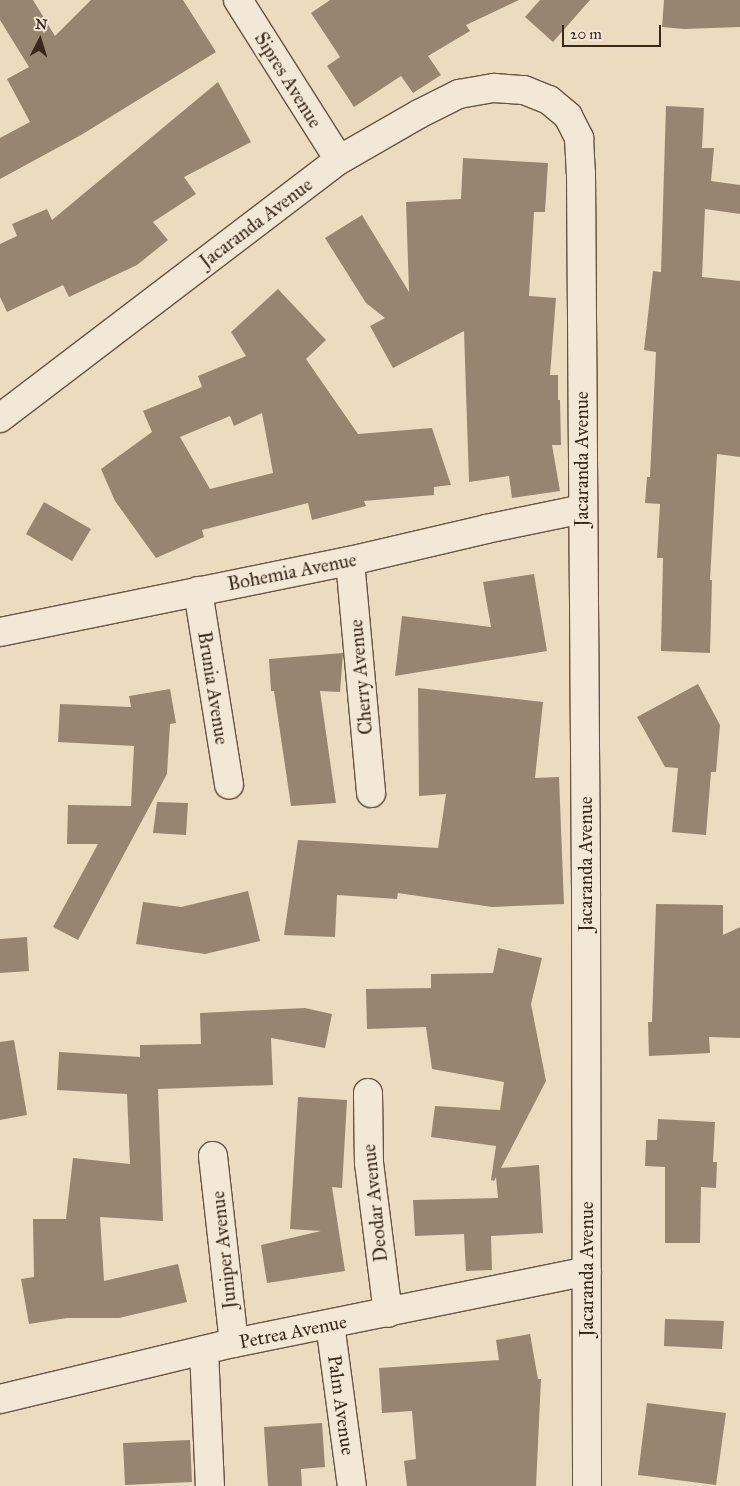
<!DOCTYPE html>
<html>
<head>
<meta charset="utf-8">
<style>
	body { margin:0 }
	#map { position:relative; width:740px; height:1486px; overflow:hidden; background:#ecdcbf; font-family:"IM FELL Great Primer",serif }
	div>[style] { position:absolute }
	[style*='--x'] { left:calc(var(--x)*1px); top:calc(var(--y)*1px); width:calc(var(--w)*1px); rotate:calc(var(--a)*1deg) }
	.building>* { inset:0; background:#978570 }
	.roads { filter:drop-shadow(1px 0 #675443) drop-shadow(-1px 0 #675443) drop-shadow(0 1px #675443) drop-shadow(0 -1px #675443) }
	.minor>* { height:28px; margin:-14px; padding:0 14px; transform-origin:14px; border-radius:14px; background:#f3e8d5 }
	span { translate:-50% -50%; white-space:nowrap; text-align:center; line-height:1.15; -webkit-text-stroke:5px #f3e8d5; paint-order:stroke }
	.street-label { font-size:19px; color:#3b261a }
	.north { position:absolute; left:15px; top:15px; width:50px; height:50px; -webkit-text-stroke:4px #f3e8d5; paint-order:stroke; rotate:5deg; font-size:14px; font-weight:700; line-height:20px; text-align:center; color:#3b261a }
	.north::after { content:''; display:block; margin:auto; width:18px; height:22px; background:#3b261a; clip-path:polygon(50% 0,100% 100%,50% 72%,0 100%) }
	.scale { position:absolute; left:562px; top:25px; width:99px; height:22px; box-sizing:border-box; border:2px solid #3b261a; border-top:0; padding-left:6px; font-size:15px; line-height:18px; white-space:nowrap; color:#3b261a; -webkit-text-stroke:4px #f3e8d5; paint-order:stroke }
</style>
</head>
<body>
<div id="map">
	<div class="building">
		<i style="clip-path:polygon(0 0,33px 0,55px 36px,91px 0,183px 0,216px 52px,81px 135px,0 179px,0 138px,30px 122px,7px 79px,29px 67px,0 20px)"></i>
		<i style="clip-path:polygon(330px 0,519px 0,466px 25px,470px 31px,428px 56px,441px 75px,413px 93px,401px 76px,354px 107px,327px 66px,340px 57px,311px 13px)"></i>
		<i style="clip-path:polygon(540px 0,590px 0,553px 42px,525px 17px)"></i>
		<i style="clip-path:polygon(664px 0,740px 0,740px 27px,684px 29px,662px 27px)"></i>
		<i style="clip-path:polygon(218px 82px,251px 142px,184px 177px,196px 194px,153px 222px,168px 240px,137px 265px,69px 297px,63px 285px,7px 312px,0 297px,0 244px,17px 236px,12px 224px,47px 209px,52px 220px)"></i>
		<i style="clip-path:polygon(666px 106px,704px 108px,702px 148px,714px 148px,711px 181px,740px 185px,740px 214px,705px 209px,702px 277px,740px 281px,740px 457px,717px 454px,710px 580px,712px 580px,710px 653px,661px 651px,663px 558px,657px 558px,660px 504px,645px 503px,647px 477px,650px 477px,656px 352px,644px 350px,653px 271px,661px 272px)"></i>
		<i style="clip-path:polygon(463px 158px,548px 163px,545px 212px,534px 212px,529px 296px,556px 298px,550px 375px,558px 375px,558px 400px,560px 400px,561px 445px,552px 445px,560px 491px,512px 498px,509px 476px,469px 482px,464px 331px,393px 368px,370px 326px,385px 318px,366px 303px,325px 238px,362px 215px,409px 292px,406px 202px,461px 199px)"></i>
		<i style="clip-path:polygon(evenodd,278px 289px,326px 340px,306px 359px,358px 434px,432px 428px,451px 485px,434px 487px,434px 495px,364px 501px,366px 506px,312px 520px,308px 503px,202px 530px,204px 537px,156px 558px,115px 501px,101px 469px,152px 432px,143px 411px,202px 387px,198px 376px,246px 356px,231px 332px,278px 289px,262px 413px,273px 473px,210px 489px,180px 437px,230px 416px,234px 426px,262px 413px)"></i>
		<i style="clip-path:polygon(44px 502px,91px 529px,72px 561px,26px 534px)"></i>
		<i style="clip-path:polygon(534px 574px,547px 651px,395px 676px,402px 616px,491px 627px,483px 582px)"></i>
		<i style="clip-path:polygon(343px 653px,340px 692px,320px 691px,336px 803px,291px 806px,274px 691px,271px 691px,269px 659px)"></i>
		<i style="clip-path:polygon(698px 684px,720px 725px,716px 772px,711px 772px,706px 835px,672px 832px,678px 768px,665px 767px,637px 717px)"></i>
		<i style="clip-path:polygon(418px 688px,543px 702px,535px 778px,559px 777px,564px 904px,492px 907px,398px 893px,397px 899px,337px 895px,335px 937px,284px 935px,298px 840px,438px 848px,446px 794px,419px 796px)"></i>
		<i style="clip-path:polygon(170px 689px,176px 723px,170px 724px,167px 774px,78px 940px,53px 927px,98px 844px,67px 844px,68px 805px,131px 806px,134px 746px,58px 742px,60px 704px,131px 707px,129px 696px)"></i>
		<i style="clip-path:polygon(157px 802px,188px 803px,186px 835px,153px 833px)"></i>
		<i style="clip-path:polygon(248px 891px,260px 941px,205px 954px,136px 944px,143px 902px,181px 907px)"></i>
		<i style="clip-path:polygon(656px 904px,723px 905px,723px 935px,740px 927px,740px 1038px,709px 1037px,710px 1053px,649px 1056px,648px 1022px,652px 1022px)"></i>
		<i style="clip-path:polygon(27px 937px,29px 971px,0 973px,0 939px)"></i>
		<i style="clip-path:polygon(498px 948px,542px 958px,531px 1004px,546px 1081px,501px 1168px,539px 1165px,543px 1233px,491px 1236px,492px 1270px,466px 1271px,464px 1234px,415px 1236px,413px 1200px,498px 1198px,496px 1177px,494px 1181px,491px 1180px,496px 1146px,431px 1137px,435px 1106px,500px 1110px,504px 1082px,432px 1069px,426px 1027px,367px 1029px,366px 989px,431px 988px,431px 974px,493px 973px)"></i>
		<i style="clip-path:polygon(305px 1008px,332px 1014px,325px 1048px,271px 1038px,273px 1085px,158px 1089px,163px 1221px,100px 1217px,104px 1281px,178px 1264px,187px 1302px,119px 1318px,67px 1318px,29px 1324px,21px 1279px,34px 1277px,33px 1219px,66px 1219px,73px 1158px,130px 1164px,127px 1094px,57px 1090px,59px 1052px,140px 1057px,140px 1045px,201px 1044px,200px 1013px)"></i>
		<i style="clip-path:polygon(14px 1040px,27px 1115px,0 1120px,0 1042px)"></i>
		<i style="clip-path:polygon(298px 1097px,347px 1100px,342px 1188px,332px 1187px,345px 1271px,267px 1283px,261px 1245px,321px 1231px,290px 1229px)"></i>
		<i style="clip-path:polygon(658px 1119px,715px 1122px,713px 1162px,717px 1162px,716px 1188px,701px 1187px,700px 1243px,665px 1243px,665px 1167px,645px 1166px,646px 1140px,657px 1140px)"></i>
		<i style="clip-path:polygon(665px 1319px,724px 1321px,722px 1349px,664px 1346px)"></i>
		<i style="clip-path:polygon(530px 1334px,538px 1379px,541px 1379px,536px 1486px,407px 1486px,404px 1461px,416px 1459px,412px 1411px,382px 1413px,379px 1368px,499px 1360px,496px 1340px)"></i>
		<i style="clip-path:polygon(647px 1403px,726px 1413px,716px 1485px,638px 1475px)"></i>
		<i style="clip-path:polygon(322px 1423px,325px 1467px,301px 1469px,302px 1486px,268px 1486px,264px 1427px)"></i>
		<i style="clip-path:polygon(190px 1440px,192px 1482px,125px 1485px,123px 1443px)"></i>
	</div>
	<div class="roads">
		<div class="minor">
			<i style="--x:238;--y:0;--w:189;--a:57.7"></i>
			<i style="--x:0;--y:418;--w:426;--a:-37.3"></i>
			<i style="--x:339;--y:160;--w:92;--a:-29.9"></i>
			<i style="--x:419;--y:114;--w:45;--a:-26.6"></i>
			<i style="--x:459;--y:94;--w:36;--a:-10"></i>
			<i style="--x:494;--y:88;--w:30;--a:4"></i>
			<i style="--x:524;--y:90;--w:27;--a:22"></i>
			<i style="--x:549;--y:100;--w:25;--a:40"></i>
			<i style="--x:568;--y:116;--w:25;--a:63"></i>
			<i style="--x:579;--y:138;--w:35;--a:87"></i>
			<i style="--x:581;--y:173;--w:723;--a:89.6"></i>
			<i style="--x:586;--y:896;--w:590;--a:89.9"></i>
			<i style="--x:350;--y:561;--w:233;--a:84.8"></i>
			<i style="--x:198;--y:591;--w:196;--a:80.9"></i>
			<i style="--x:0;--y:632;--w:357;--a:-11.5"></i>
			<i style="--x:350;--y:561;--w:140;--a:-13.2"></i>
			<i style="--x:486;--y:529;--w:99;--a:-11.7"></i>
			<i style="--x:368;--y:1093;--w:70;--a:89.2"></i>
			<i style="--x:369;--y:1163;--w:151;--a:82.8"></i>
			<i style="--x:213;--y:1156;--w:188;--a:83.6"></i>
			<i style="--x:330;--y:1324;--w:163;--a:82.3"></i>
			<i style="--x:204;--y:1350;--w:136;--a:87.5"></i>
			<i style="--x:0;--y:1399;--w:241;--a:-13.5"></i>
			<i style="--x:234;--y:1343;--w:360;--a:-11.5"></i>
		</div>
	</div>
	<div class="street-label">
		<span style="left:288px;top:80px;rotate:58deg">Sipres Avenue</span>
		<span style="left:256px;top:223px;rotate:-37deg">Jacaranda Avenue</span>
		<span style="left:582px;top:459px;rotate:-90deg">Jacaranda Avenue</span>
		<span style="left:292px;top:572px;rotate:-11deg">Bohemia Avenue</span>
		<span style="left:361px;top:677px;rotate:-95deg">Cherry Avenue</span>
		<span style="left:213px;top:688px;rotate:81deg">Brunia Avenue</span>
		<span style="left:586px;top:864px;rotate:-90deg">Jacaranda Avenue</span>
		<span style="left:375px;top:1203px;rotate:-96deg">Deodar Avenue</span>
		<span style="left:224px;top:1250px;rotate:-96deg">Juniper Avenue</span>
		<span style="left:587px;top:1269px;rotate:-90deg">Jacaranda Avenue</span>
		<span style="left:293px;top:1332px;rotate:-11deg">Petrea Avenue</span>
		<span style="left:341px;top:1405px;rotate:82deg">Palm Avenue</span>
	</div>
	<div class="north">N</div>
	<div class="scale">20 m</div>
</div>
</body>
</html>
